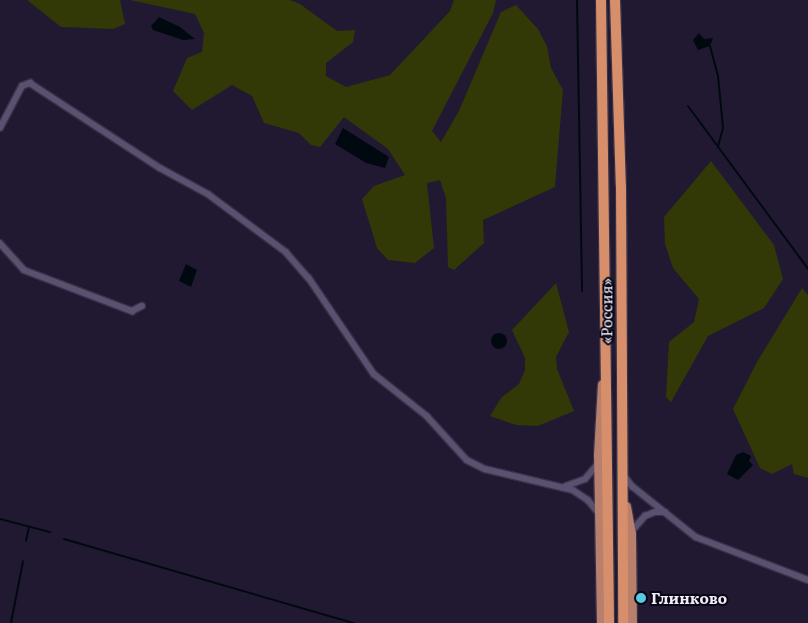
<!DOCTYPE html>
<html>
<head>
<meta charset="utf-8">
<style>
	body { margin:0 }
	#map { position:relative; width:808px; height:623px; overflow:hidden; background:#211932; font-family:Literata,serif }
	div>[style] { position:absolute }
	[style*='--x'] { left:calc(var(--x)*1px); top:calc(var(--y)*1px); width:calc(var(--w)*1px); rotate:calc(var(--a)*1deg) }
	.green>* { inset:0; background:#323806 }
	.water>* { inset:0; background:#000910 }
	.round { border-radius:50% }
	.stream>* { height:2px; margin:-1px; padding:0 1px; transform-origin:1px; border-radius:1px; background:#000910 }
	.roads { filter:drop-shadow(1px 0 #393247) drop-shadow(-1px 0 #393247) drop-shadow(0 1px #393247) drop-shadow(0 -1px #393247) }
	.minor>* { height:5.5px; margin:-2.75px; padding:0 2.75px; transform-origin:2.75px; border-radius:2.75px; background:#59516f }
	.primary>* { height:9px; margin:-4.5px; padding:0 4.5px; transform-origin:4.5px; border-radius:4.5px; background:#b77f6c }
	.trunk>* { height:10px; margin:-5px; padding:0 5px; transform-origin:5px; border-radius:5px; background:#d68e6b }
	.dots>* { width:14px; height:14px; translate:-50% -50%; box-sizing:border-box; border:2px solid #090611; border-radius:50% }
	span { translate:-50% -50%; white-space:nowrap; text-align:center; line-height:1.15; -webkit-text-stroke:4px #090611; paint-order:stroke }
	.street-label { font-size:15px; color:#f0ecfe }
	.poi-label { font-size:15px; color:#f0ecfe; font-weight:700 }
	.left { translate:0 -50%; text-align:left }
</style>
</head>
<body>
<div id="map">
	<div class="green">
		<i style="clip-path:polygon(27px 0,120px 0,125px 24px,113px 29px,61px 27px)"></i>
		<i style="clip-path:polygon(130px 0,290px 0,300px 4px,337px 31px,355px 30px,353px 42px,326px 63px,326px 76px,346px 87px,390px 75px,450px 11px,454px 0,496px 0,493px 13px,432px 131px,441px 142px,459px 111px,501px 12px,516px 5px,538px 29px,547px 46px,551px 68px,563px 90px,555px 187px,483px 220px,484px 243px,454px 270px,448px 267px,446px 198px,440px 180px,427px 183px,434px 248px,415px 263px,388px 260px,377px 248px,362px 199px,374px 186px,405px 175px,388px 149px,344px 117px,320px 147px,311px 145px,299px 133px,264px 123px,252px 96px,232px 85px,192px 110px,173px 91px,187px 58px,202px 52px,204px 33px,195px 14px)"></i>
		<i style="clip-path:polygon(711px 161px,774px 245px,783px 279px,764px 308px,708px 336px,671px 402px,666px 397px,669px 342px,694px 322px,699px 299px,673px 268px,665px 244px,664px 217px)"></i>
		<i style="clip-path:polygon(556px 283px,569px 332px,556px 357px,557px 369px,574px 411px,538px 426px,516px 425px,490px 416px,501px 398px,519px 384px,525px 370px,525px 358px,512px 330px)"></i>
		<i style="clip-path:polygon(802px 288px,808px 295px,808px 478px,794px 474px,792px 464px,772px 474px,760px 468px,733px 409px,757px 362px)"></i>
	</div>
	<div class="water">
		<i style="clip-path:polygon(159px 17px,180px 27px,195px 39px,183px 40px,153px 30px,151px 26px)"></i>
		<i style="clip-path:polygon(699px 33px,704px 39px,713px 38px,710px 46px,698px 50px,693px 40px)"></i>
		<i style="clip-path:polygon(343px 128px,389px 157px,385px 168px,366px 163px,335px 144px)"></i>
		<i style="clip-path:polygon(186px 264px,197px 270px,191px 287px,179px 281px)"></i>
		<i class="round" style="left:491px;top:333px;width:16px;height:16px"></i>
		<i style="clip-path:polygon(743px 452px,751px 456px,749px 461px,753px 465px,738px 480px,727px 474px,736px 455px)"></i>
	</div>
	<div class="stream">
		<i style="--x:577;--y:0;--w:291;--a:89"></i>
		<i style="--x:710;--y:46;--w:31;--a:75"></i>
		<i style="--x:718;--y:76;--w:52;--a:84.5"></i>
		<i style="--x:723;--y:128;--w:20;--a:105"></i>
		<i style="--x:688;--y:106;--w:202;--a:53.6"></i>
		<i style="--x:0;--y:519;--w:52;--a:14.6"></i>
		<i style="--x:64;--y:539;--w:301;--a:16.2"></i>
		<i style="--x:26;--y:541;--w:14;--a:-78"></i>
		<i style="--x:11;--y:623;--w:63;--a:-79"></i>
	</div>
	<div class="roads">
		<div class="minor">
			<i style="--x:0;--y:128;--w:47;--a:-62.4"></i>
			<i style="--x:22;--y:86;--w:9;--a:-21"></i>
			<i style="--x:30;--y:83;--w:155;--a:33.2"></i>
			<i style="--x:160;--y:168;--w:55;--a:28.4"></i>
			<i style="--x:208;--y:194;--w:97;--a:36.6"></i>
			<i style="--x:286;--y:252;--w:35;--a:49"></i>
			<i style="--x:309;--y:278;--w:116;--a:55.9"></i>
			<i style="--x:374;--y:374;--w:68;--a:38.4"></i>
			<i style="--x:427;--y:416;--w:59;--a:47.7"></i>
			<i style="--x:467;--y:460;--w:20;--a:27"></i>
			<i style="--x:485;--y:469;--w:90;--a:13.4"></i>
			<i style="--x:573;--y:490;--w:18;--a:34"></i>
			<i style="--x:588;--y:500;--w:16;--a:50"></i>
			<i style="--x:0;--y:243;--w:36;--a:48"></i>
			<i style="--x:24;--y:270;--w:116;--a:20.8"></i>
			<i style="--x:132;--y:311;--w:11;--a:-27"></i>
			<i style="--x:624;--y:475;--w:14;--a:54"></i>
			<i style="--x:632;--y:486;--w:82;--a:38.6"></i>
			<i style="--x:696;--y:537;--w:120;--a:21"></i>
			<i style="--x:566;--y:486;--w:20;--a:-20"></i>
			<i style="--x:585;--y:479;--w:20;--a:-49"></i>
			<i style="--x:631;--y:532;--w:21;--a:-49"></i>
			<i style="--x:645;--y:516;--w:11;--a:-22"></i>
			<i style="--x:655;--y:512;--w:10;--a:0"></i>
		</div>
		<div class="primary">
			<i style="--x:626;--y:506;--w:27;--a:80"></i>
			<i style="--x:631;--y:533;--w:90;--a:89.4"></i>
			<i style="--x:601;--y:623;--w:168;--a:-91"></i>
			<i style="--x:598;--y:455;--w:71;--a:-86.8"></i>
		</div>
		<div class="trunk">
			<i style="--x:601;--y:0;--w:623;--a:89.26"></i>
			<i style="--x:615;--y:0;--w:186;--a:88.2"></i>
			<i style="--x:621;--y:186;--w:437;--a:89.7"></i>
		</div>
	</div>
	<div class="dots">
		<i style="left:641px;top:598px;background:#57c9e3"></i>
	</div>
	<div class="street-label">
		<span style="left:606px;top:311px;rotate:-90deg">«Россия»</span>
	</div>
	<div class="poi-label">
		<span class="left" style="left:651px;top:598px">Глинково</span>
	</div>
</div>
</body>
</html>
